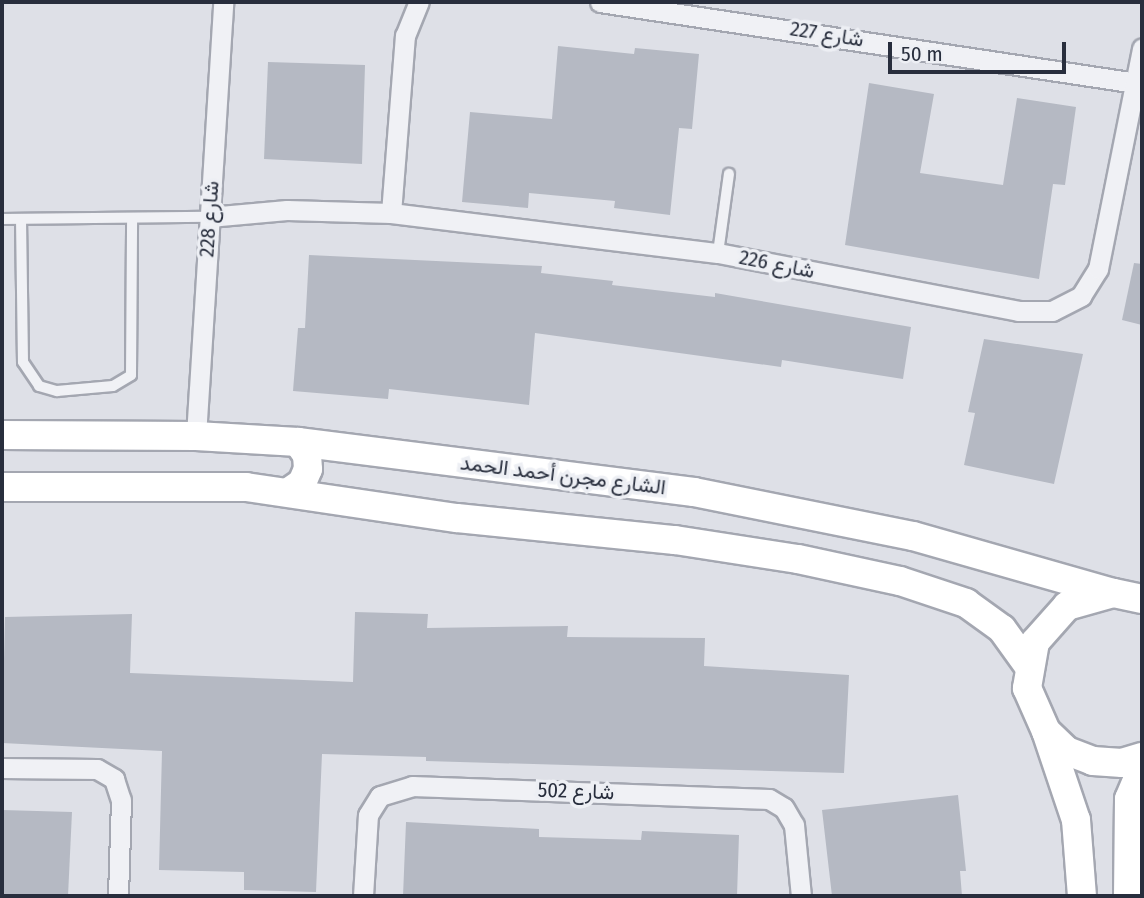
<!DOCTYPE html>
<html>
<head>
<meta charset="utf-8">
<style>
	body { margin:0 }
	#map { position:relative; width:1144px; height:898px; overflow:hidden; background:#dee0e7; font-family:"Fira Sans Condensed",Vazirmatn,sans-serif }
	div>[style] { position:absolute }
	[style*='--x'] { left:calc(var(--x)*1px); top:calc(var(--y)*1px); width:calc(var(--w)*1px); rotate:calc(var(--a)*1deg) }
	.building>* { inset:0; background:#b5b9c3 }
	.roads { filter:drop-shadow(2px 0 #a4a7b1) drop-shadow(-2px 0 #a4a7b1) drop-shadow(0 2px #a4a7b1) drop-shadow(0 -2px #a4a7b1) }
	.lane>* { height:10px; margin:-5px; padding:0 5px; transform-origin:5px; border-radius:5px; background:#f0f1f5 }
	.street>* { height:19px; margin:-9.5px; padding:0 9.5px; transform-origin:9.5px; border-radius:9.5px; background:#f0f1f5 }
	.secondary>* { height:28px; margin:-14px; padding:0 14px; transform-origin:14px; border-radius:14px; background:#fff }
	span { translate:-50% -50%; white-space:nowrap; text-align:center; line-height:1.15; -webkit-text-stroke:7px #edeff4; paint-order:stroke }
	.street-label { font-size:21px; color:#282e3d }
	.frame { position:absolute; inset:0; border:4px solid #282e3d; pointer-events:none }
	.scale { position:absolute; left:888px; top:42px; width:178px; height:32px; box-sizing:border-box; border:4px solid #282e3d; border-top:0; padding-left:9px; font-size:21px; line-height:24px; white-space:nowrap; color:#282e3d; -webkit-text-stroke:5px #edeff4; paint-order:stroke }
</style>
</head>
<body>
<div id="map">
	<div class="building">
		<i style="clip-path:polygon(558px 46px,634px 54px,635px 48px,699px 54px,692px 129px,679px 128px,670px 215px,614px 208px,615px 201px,529px 193px,528px 208px,462px 202px,470px 112px,552px 119px)"></i>
		<i style="clip-path:polygon(268px 62px,365px 65px,362px 164px,264px 159px)"></i>
		<i style="clip-path:polygon(869px 83px,934px 94px,920px 173px,1003px 185px,1017px 98px,1076px 107px,1065px 185px,1053px 184px,1039px 279px,845px 245px)"></i>
		<i style="clip-path:polygon(309px 255px,542px 266px,541px 273px,613px 281px,612px 285px,715px 297px,715px 293px,911px 327px,903px 379px,782px 360px,781px 367px,535px 333px,529px 405px,389px 389px,388px 399px,293px 391px,298px 328px,305px 328px)"></i>
		<i style="clip-path:polygon(1134px 263px,1142px 264px,1142px 325px,1122px 320px)"></i>
		<i style="clip-path:polygon(984px 339px,1083px 354px,1054px 484px,964px 465px,975px 413px,968px 412px)"></i>
		<i style="clip-path:polygon(355px 612px,428px 614px,427px 628px,568px 626px,567px 637px,705px 638px,704px 666px,849px 675px,844px 773px,426px 761px,426px 757px,322px 754px,316px 892px,244px 890px,244px 872px,159px 870px,162px 751px,2px 743px,5px 617px,132px 614px,130px 673px,353px 682px)"></i>
		<i style="clip-path:polygon(958px 795px,966px 871px,960px 871px,962px 896px,832px 896px,822px 810px)"></i>
		<i style="clip-path:polygon(2px 810px,72px 812px,68px 896px,2px 896px)"></i>
		<i style="clip-path:polygon(406px 822px,539px 829px,539px 837px,641px 840px,642px 831px,739px 835px,737px 896px,403px 896px)"></i>
	</div>
	<div class="roads">
		<div class="lane">
			<i style="--x:2;--y:219;--w:207;--a:-0.6"></i>
			<i style="--x:21;--y:219;--w:143;--a:89.2"></i>
			<i style="--x:23;--y:362;--w:29;--a:56"></i>
			<i style="--x:39;--y:386;--w:19;--a:16"></i>
			<i style="--x:57;--y:391;--w:56;--a:-5.1"></i>
			<i style="--x:113;--y:386;--w:21;--a:-31"></i>
			<i style="--x:131;--y:375;--w:157;--a:-89.6"></i>
			<i style="--x:718;--y:253;--w:80;--a:-82.1"></i>
		</div>
		<div class="street">
			<i style="--x:600;--y:2;--w:542;--a:8.59"></i>
			<i style="--x:391;--y:213;--w:178;--a:-85.5"></i>
			<i style="--x:405;--y:36;--w:37;--a:-68"></i>
			<i style="--x:209;--y:217;--w:78;--a:-5.1"></i>
			<i style="--x:287;--y:210;--w:104;--a:1.7"></i>
			<i style="--x:391;--y:213;--w:329;--a:7"></i>
			<i style="--x:718;--y:253;--w:306;--a:10.9"></i>
			<i style="--x:1018;--y:311;--w:34;--a:0"></i>
			<i style="--x:1052;--y:311;--w:33;--a:-27"></i>
			<i style="--x:1081;--y:296;--w:32;--a:-58"></i>
			<i style="--x:1098;--y:269;--w:225;--a:-78.7"></i>
			<i style="--x:196;--y:436;--w:435;--a:-86.4"></i>
			<i style="--x:2;--y:768;--w:95;--a:0.6"></i>
			<i style="--x:97;--y:769;--w:20;--a:30"></i>
			<i style="--x:114;--y:779;--w:22;--a:72"></i>
			<i style="--x:121;--y:800;--w:96;--a:91.8"></i>
			<i style="--x:363;--y:896;--w:81;--a:-86.5"></i>
			<i style="--x:368;--y:815;--w:22;--a:-58"></i>
			<i style="--x:380;--y:796;--w:34;--a:-17"></i>
			<i style="--x:412;--y:786;--w:357;--a:2.1"></i>
			<i style="--x:769;--y:799;--w:17;--a:31"></i>
			<i style="--x:784;--y:808;--w:20;--a:60"></i>
			<i style="--x:794;--y:825;--w:71;--a:84.4"></i>
		</div>
		<div class="secondary">
			<i style="--x:2;--y:435;--w:194;--a:0.3"></i>
			<i style="--x:196;--y:436;--w:102;--a:3.4"></i>
			<i style="--x:298;--y:442;--w:399;--a:7.2"></i>
			<i style="--x:694;--y:492;--w:223;--a:11.4"></i>
			<i style="--x:913;--y:536;--w:208;--a:15.9"></i>
			<i style="--x:2;--y:487;--w:244;--a:0"></i>
			<i style="--x:246;--y:487;--w:213;--a:8.4"></i>
			<i style="--x:457;--y:518;--w:219;--a:5.8"></i>
			<i style="--x:675;--y:540;--w:124;--a:8.8"></i>
			<i style="--x:798;--y:559;--w:104;--a:12.2"></i>
			<i style="--x:900;--y:581;--w:70;--a:18.4"></i>
			<i style="--x:966;--y:603;--w:44;--a:35.8"></i>
			<i style="--x:1002;--y:629;--w:44;--a:54.2"></i>
			<i style="--x:290;--y:491;--w:14;--a:-34"></i>
			<i style="--x:302;--y:483;--w:15;--a:-67"></i>
			<i style="--x:308;--y:469;--w:14;--a:-94"></i>
			<i style="--x:307;--y:455;--w:16;--a:-125"></i>
			<i style="--x:1142;--y:599;--w:30;--a:-168"></i>
			<i style="--x:1113;--y:593;--w:48;--a:164.2"></i>
			<i style="--x:1067;--y:606;--w:48;--a:131.6"></i>
			<i style="--x:1035;--y:642;--w:47;--a:99.9"></i>
			<i style="--x:1027;--y:688;--w:47;--a:66.2"></i>
			<i style="--x:1046;--y:731;--w:29;--a:44"></i>
			<i style="--x:1067;--y:751;--w:28;--a:21"></i>
			<i style="--x:1093;--y:761;--w:29;--a:4"></i>
			<i style="--x:1122;--y:763;--w:21;--a:-17"></i>
			<i style="--x:1047;--y:734;--w:91;--a:71.4"></i>
			<i style="--x:1076;--y:820;--w:76;--a:85.5"></i>
			<i style="--x:1128;--y:896;--w:97;--a:-89.4"></i>
			<i style="--x:1129;--y:799;--w:34;--a:-67"></i>
		</div>
	</div>
	<div class="street-label">
		<span style="left:827px;top:34px;rotate:9deg">شارع 227</span>
		<span style="left:209px;top:219px;rotate:-86deg">شارع 228</span>
		<span style="left:777px;top:264px;rotate:11deg">شارع 226</span>
		<span style="left:563px;top:475px;rotate:7deg">الشارع مجرن أحمد الحمد</span>
		<span style="left:576px;top:791px;rotate:2deg">شارع 502</span>
	</div>
	<div class="frame"></div>
	<div class="scale">50 m</div>
</div>
</body>
</html>
